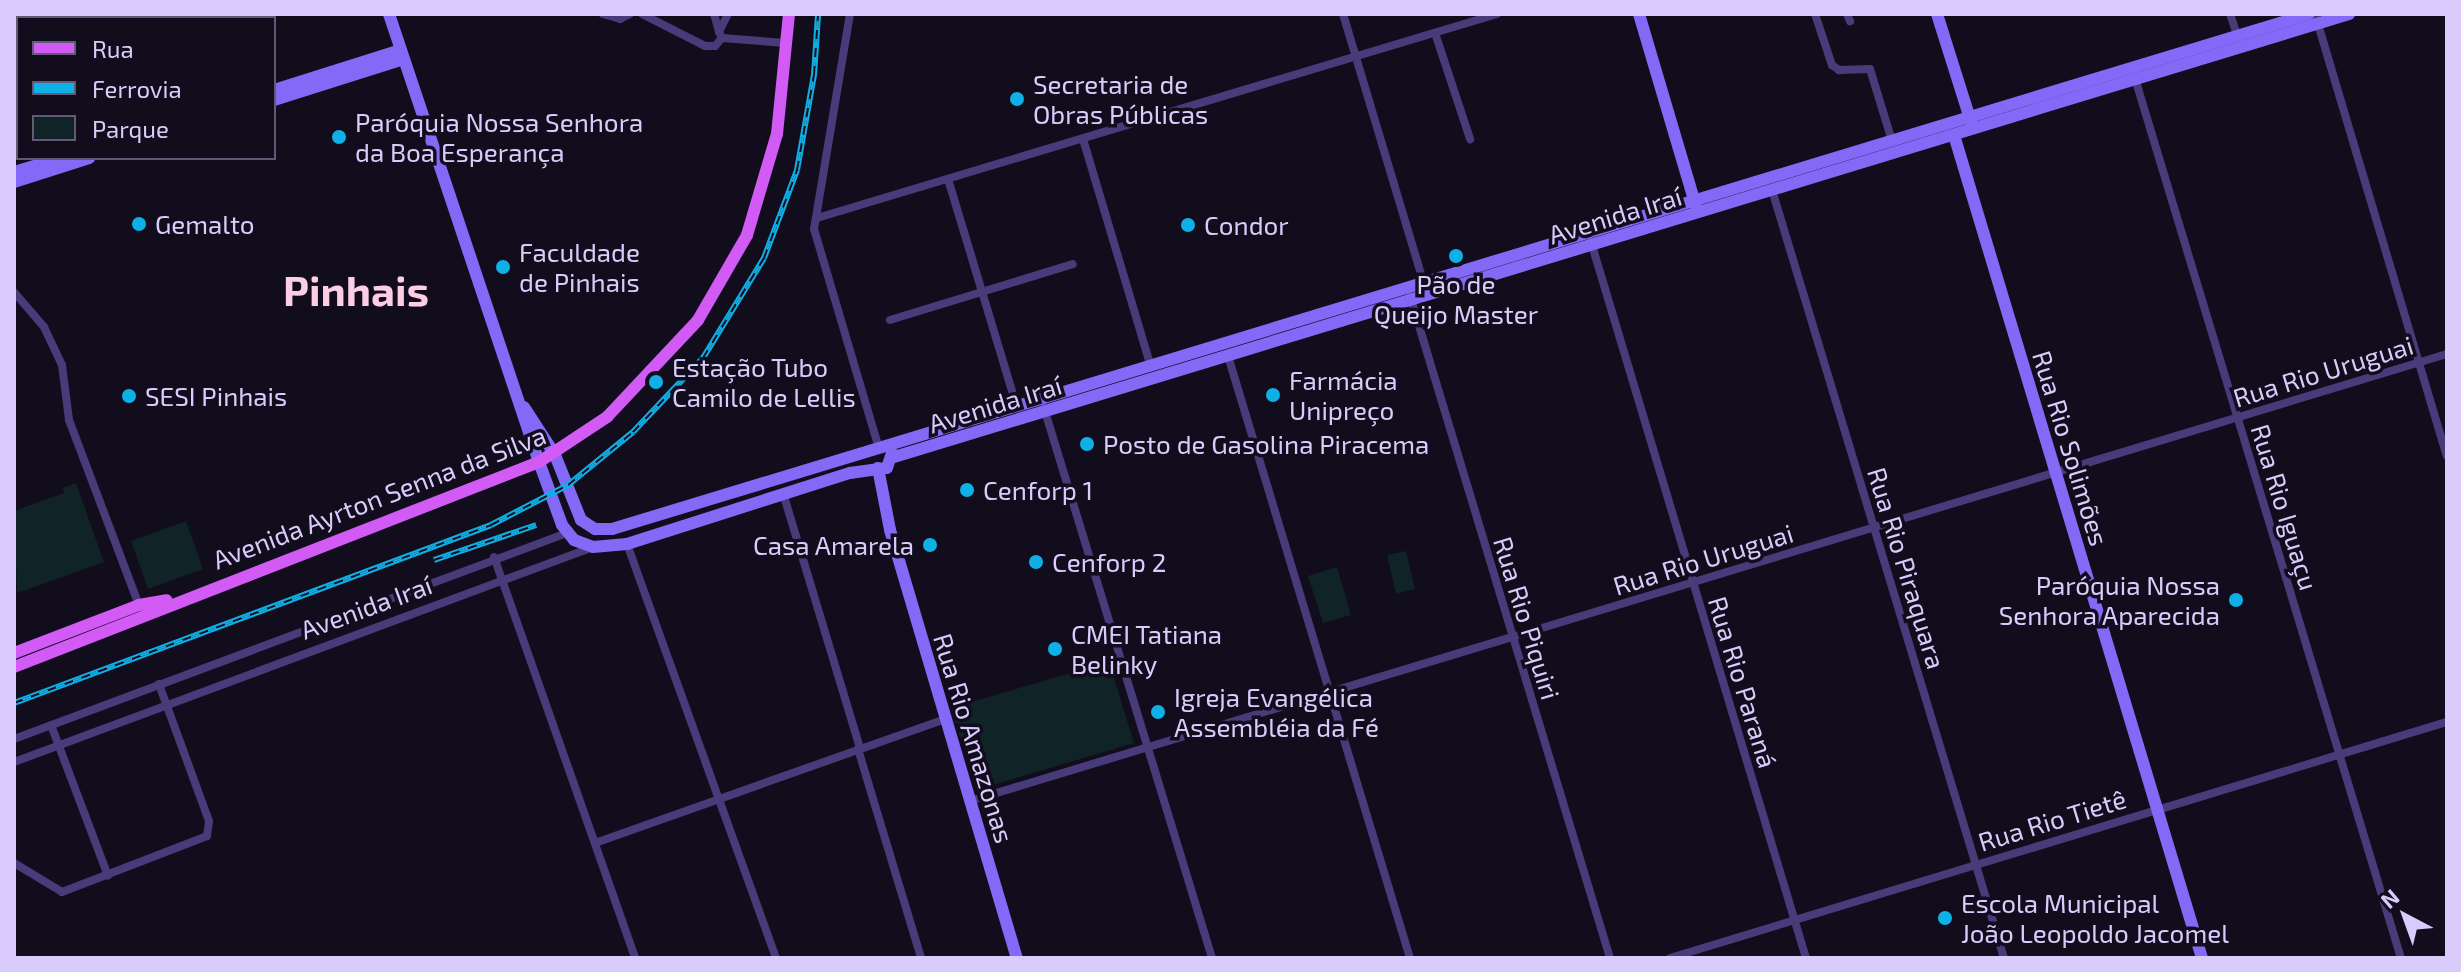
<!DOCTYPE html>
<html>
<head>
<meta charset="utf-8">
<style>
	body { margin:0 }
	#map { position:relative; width:2461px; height:972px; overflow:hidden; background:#120d1d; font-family:"Exo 2",sans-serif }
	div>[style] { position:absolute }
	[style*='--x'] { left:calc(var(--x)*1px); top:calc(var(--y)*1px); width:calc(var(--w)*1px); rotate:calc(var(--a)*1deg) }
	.green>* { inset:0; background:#102427 }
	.street>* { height:8px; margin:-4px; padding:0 4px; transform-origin:4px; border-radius:4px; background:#473b79 }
	.secondary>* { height:12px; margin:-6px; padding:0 6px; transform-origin:6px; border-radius:6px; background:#8269f6 }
	.primary>* { height:12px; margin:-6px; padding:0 6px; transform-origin:6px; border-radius:6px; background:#d25af5 }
	.rail>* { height:6px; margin-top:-3px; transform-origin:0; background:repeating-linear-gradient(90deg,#120d1d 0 9px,#0fb0e6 0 18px); box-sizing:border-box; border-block:2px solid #0fb0e6 }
	.dots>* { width:22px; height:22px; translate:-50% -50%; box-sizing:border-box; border:4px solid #120d1d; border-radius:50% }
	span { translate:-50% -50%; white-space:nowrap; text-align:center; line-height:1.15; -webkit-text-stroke:7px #120d1d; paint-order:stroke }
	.poi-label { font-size:26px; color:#d9ccfc }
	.left { translate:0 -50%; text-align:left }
	.right { translate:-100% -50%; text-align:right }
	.street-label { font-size:26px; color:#d9ccfc }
	.town-label { font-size:42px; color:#fccee4; font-weight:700 }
	.frame { position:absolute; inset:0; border:16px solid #d9ccfc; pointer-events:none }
	.legend { position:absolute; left:16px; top:16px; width:260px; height:144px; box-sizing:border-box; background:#120d1d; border:2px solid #625976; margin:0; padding:10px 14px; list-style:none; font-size:24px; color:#d9ccfc }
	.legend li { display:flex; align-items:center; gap:16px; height:40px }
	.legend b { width:40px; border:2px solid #625976 }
	.north { position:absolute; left:2365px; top:876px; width:80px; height:80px; -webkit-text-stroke:6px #120d1d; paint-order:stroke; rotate:319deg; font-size:22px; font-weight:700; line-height:32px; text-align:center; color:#d9ccfc }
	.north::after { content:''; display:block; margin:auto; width:28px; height:36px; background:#d9ccfc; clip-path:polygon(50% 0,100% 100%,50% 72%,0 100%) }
</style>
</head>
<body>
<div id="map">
	<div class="green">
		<i style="clip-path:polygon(76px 483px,104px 562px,17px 593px,14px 511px,64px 493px,63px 488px)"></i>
		<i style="clip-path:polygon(186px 521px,203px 569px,148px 589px,131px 541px)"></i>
		<i style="clip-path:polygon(1406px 551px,1415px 589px,1396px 594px,1387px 555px)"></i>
		<i style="clip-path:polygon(1337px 567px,1351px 615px,1323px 623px,1308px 576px)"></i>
		<i style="clip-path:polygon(1109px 662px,1134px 743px,976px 790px,951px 708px)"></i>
	</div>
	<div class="street">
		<i style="--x:603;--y:14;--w:18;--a:16"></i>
		<i style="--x:620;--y:19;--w:11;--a:-27"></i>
		<i style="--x:642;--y:14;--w:71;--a:26.9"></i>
		<i style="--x:705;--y:46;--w:10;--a:0"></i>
		<i style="--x:715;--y:46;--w:11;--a:-49"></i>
		<i style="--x:714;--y:14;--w:18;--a:74"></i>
		<i style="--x:728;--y:14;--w:20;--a:117"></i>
		<i style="--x:719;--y:32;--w:7;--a:63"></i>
		<i style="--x:722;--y:38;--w:64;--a:4.5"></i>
		<i style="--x:850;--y:14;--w:218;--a:99.5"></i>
		<i style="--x:814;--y:229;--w:228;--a:73.5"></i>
		<i style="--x:1343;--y:14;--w:282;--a:73.3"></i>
		<i style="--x:1815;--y:14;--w:54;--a:71.6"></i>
		<i style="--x:1832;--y:65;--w:9;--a:36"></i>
		<i style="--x:1839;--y:70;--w:31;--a:-2"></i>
		<i style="--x:1870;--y:69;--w:75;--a:73"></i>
		<i style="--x:1847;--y:14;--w:8;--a:67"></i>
		<i style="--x:2230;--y:14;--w:28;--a:71"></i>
		<i style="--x:2315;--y:14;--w:461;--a:73.4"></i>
		<i style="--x:1435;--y:33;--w:112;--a:71.7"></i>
		<i style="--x:14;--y:50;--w:7;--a:56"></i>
		<i style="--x:2134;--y:75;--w:922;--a:73.18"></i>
		<i style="--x:1083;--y:139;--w:238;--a:73.4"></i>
		<i style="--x:948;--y:179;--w:239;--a:73.2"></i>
		<i style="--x:1772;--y:190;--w:802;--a:73.19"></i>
		<i style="--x:817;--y:218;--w:710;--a:-16.7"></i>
		<i style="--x:1591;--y:242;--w:748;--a:73.29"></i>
		<i style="--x:14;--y:292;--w:46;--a:49.4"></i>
		<i style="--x:44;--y:327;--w:42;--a:64.7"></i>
		<i style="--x:62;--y:365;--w:55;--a:82.7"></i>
		<i style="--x:69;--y:420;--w:198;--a:69.3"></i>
		<i style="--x:1410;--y:296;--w:692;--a:73.19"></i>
		<i style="--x:890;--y:320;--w:191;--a:-17"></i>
		<i style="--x:1228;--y:356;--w:629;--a:73.18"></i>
		<i style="--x:1044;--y:408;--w:575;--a:73.01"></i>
		<i style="--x:783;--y:493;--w:266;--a:73.2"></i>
		<i style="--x:627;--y:544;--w:440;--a:70.2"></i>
		<i style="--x:494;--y:557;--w:425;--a:70.6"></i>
		<i style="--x:51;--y:725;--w:161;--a:69.3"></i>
		<i style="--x:14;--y:739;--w:590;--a:-20.43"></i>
		<i style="--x:858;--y:749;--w:218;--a:73.2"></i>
		<i style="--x:14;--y:762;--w:618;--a:-20.37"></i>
		<i style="--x:970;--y:801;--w:1543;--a:-16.84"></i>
		<i style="--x:595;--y:843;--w:371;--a:-19.5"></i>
		<i style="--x:14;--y:863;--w:56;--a:31.1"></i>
		<i style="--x:62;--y:892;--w:155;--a:-21.1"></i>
		<i style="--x:207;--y:836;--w:15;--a:-82"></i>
		<i style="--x:209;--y:821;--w:146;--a:-110.1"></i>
		<i style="--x:1670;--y:958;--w:812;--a:-16.9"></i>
	</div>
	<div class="secondary">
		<i style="--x:389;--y:14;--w:472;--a:71.5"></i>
		<i style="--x:539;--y:462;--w:67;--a:69.9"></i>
		<i style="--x:562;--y:525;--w:19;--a:51"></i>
		<i style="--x:574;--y:540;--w:20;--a:20"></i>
		<i style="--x:593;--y:547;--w:34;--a:-5"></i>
		<i style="--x:627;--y:544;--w:234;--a:-17.7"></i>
		<i style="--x:850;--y:473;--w:37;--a:-8"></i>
		<i style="--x:887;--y:468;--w:16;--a:-72"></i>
		<i style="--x:1639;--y:14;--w:200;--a:73.5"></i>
		<i style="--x:1937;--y:14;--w:113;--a:72.5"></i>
		<i style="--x:274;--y:90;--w:133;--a:-17.5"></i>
		<i style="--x:274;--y:100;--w:136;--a:-17.5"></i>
		<i style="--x:1954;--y:135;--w:860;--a:73.23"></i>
		<i style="--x:14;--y:172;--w:49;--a:-16.6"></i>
		<i style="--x:14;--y:182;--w:79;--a:-17.7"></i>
		<i style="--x:524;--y:407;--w:57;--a:57.1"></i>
		<i style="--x:555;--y:455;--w:70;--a:68.2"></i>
		<i style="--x:581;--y:520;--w:17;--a:33"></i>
		<i style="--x:595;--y:529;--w:17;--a:0"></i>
		<i style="--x:612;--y:529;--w:1773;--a:-16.88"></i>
		<i style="--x:894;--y:457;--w:1521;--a:-16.93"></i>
		<i style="--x:878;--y:468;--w:63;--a:79"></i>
		<i style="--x:890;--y:530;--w:446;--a:73.5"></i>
	</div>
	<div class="primary">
		<i style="--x:14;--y:653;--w:134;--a:-21"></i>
		<i style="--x:139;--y:605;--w:28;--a:-10"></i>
		<i style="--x:14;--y:667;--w:564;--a:-21.33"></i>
		<i style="--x:539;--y:462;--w:82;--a:-33.5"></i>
		<i style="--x:607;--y:417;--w:133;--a:-46.8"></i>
		<i style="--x:698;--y:320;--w:98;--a:-60"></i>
		<i style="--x:747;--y:235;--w:105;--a:-73.5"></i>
		<i style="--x:777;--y:134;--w:121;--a:-84.3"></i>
	</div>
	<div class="rail">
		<i style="--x:434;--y:560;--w:108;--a:-18.9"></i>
		<i style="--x:14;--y:703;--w:509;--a:-20.46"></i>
		<i style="--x:491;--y:525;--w:87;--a:-27.5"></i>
		<i style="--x:568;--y:485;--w:84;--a:-39.2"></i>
		<i style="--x:633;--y:432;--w:102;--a:-46.6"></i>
		<i style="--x:703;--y:358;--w:117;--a:-58.6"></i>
		<i style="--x:764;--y:258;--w:94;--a:-69.4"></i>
		<i style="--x:797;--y:170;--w:97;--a:-79.9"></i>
		<i style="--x:814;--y:75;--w:61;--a:-86.2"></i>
	</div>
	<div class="dots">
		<i style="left:1017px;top:99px;background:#0fb0e6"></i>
		<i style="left:339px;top:137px;background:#0fb0e6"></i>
		<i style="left:139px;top:224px;background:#0fb0e6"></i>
		<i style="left:1188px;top:225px;background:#0fb0e6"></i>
		<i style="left:1456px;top:256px;background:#0fb0e6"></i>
		<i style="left:503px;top:267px;background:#0fb0e6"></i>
		<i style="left:656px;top:382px;background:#0fb0e6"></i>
		<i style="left:1273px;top:395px;background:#0fb0e6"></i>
		<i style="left:129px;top:396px;background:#0fb0e6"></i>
		<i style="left:1087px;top:444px;background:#0fb0e6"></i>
		<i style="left:967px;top:490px;background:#0fb0e6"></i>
		<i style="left:930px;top:545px;background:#0fb0e6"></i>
		<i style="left:1036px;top:562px;background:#0fb0e6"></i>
		<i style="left:2236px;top:600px;background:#0fb0e6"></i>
		<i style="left:1055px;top:649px;background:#0fb0e6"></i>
		<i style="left:1158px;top:712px;background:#0fb0e6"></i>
		<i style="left:1945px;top:918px;background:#0fb0e6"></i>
	</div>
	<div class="poi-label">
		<span class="left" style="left:1033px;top:99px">Secretaria de<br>Obras Públicas</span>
		<span class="left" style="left:355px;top:137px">Paróquia Nossa Senhora<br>da Boa Esperança</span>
		<span class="left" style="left:155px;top:224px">Gemalto</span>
		<span class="left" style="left:1204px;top:225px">Condor</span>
		<span class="left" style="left:519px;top:267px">Faculdade<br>de Pinhais</span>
		<span style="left:1456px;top:299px">Pão de<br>Queijo Master</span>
		<span class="left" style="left:672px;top:382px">Estação Tubo<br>Camilo de Lellis</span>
		<span class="left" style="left:1289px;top:395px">Farmácia<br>Unipreço</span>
		<span class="left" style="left:145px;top:396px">SESI Pinhais</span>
		<span class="left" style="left:1103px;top:444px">Posto de Gasolina Piracema</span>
		<span class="left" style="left:983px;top:490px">Cenforp 1</span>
		<span class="right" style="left:914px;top:545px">Casa Amarela</span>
		<span class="left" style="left:1052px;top:562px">Cenforp 2</span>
		<span class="right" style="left:2220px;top:600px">Paróquia Nossa<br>Senhora Aparecida</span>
		<span class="left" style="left:1071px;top:649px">CMEI Tatiana<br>Belinky</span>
		<span class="left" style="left:1174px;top:712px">Igreja Evangélica<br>Assembléia da Fé</span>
		<span class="left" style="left:1961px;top:918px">Escola Municipal<br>João Leopoldo Jacomel</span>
	</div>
	<div class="street-label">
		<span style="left:1615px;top:215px;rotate:-17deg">Avenida Iraí</span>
		<span style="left:2323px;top:371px;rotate:-17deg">Rua Rio Uruguai</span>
		<span style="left:995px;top:404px;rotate:-17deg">Avenida Iraí</span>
		<span style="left:2071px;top:448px;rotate:73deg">Rua Rio Solimões</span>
		<span style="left:379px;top:497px;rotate:-21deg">Avenida Ayrton Senna da Silva</span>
		<span style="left:2285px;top:507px;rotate:73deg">Rua Rio Iguaçu</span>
		<span style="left:1703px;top:559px;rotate:-17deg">Rua Rio Uruguai</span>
		<span style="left:1907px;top:568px;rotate:73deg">Rua Rio Piraquara</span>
		<span style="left:366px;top:607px;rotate:-20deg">Avenida Iraí</span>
		<span style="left:1527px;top:618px;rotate:73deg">Rua Rio Piquiri</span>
		<span style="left:1743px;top:682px;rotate:73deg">Rua Rio Paraná</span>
		<span style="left:974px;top:738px;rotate:73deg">Rua Rio Amazonas</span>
		<span style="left:2052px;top:820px;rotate:-17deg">Rua Rio Tietê</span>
	</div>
	<div class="town-label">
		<span style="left:356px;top:289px">Pinhais</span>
	</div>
	<div class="frame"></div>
	<ul class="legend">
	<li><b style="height:10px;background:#d25af5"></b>Rua</li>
	<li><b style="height:10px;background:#0fb0e6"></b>Ferrovia</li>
	<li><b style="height:22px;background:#102427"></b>Parque</li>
	</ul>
	<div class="north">N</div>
</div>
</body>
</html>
